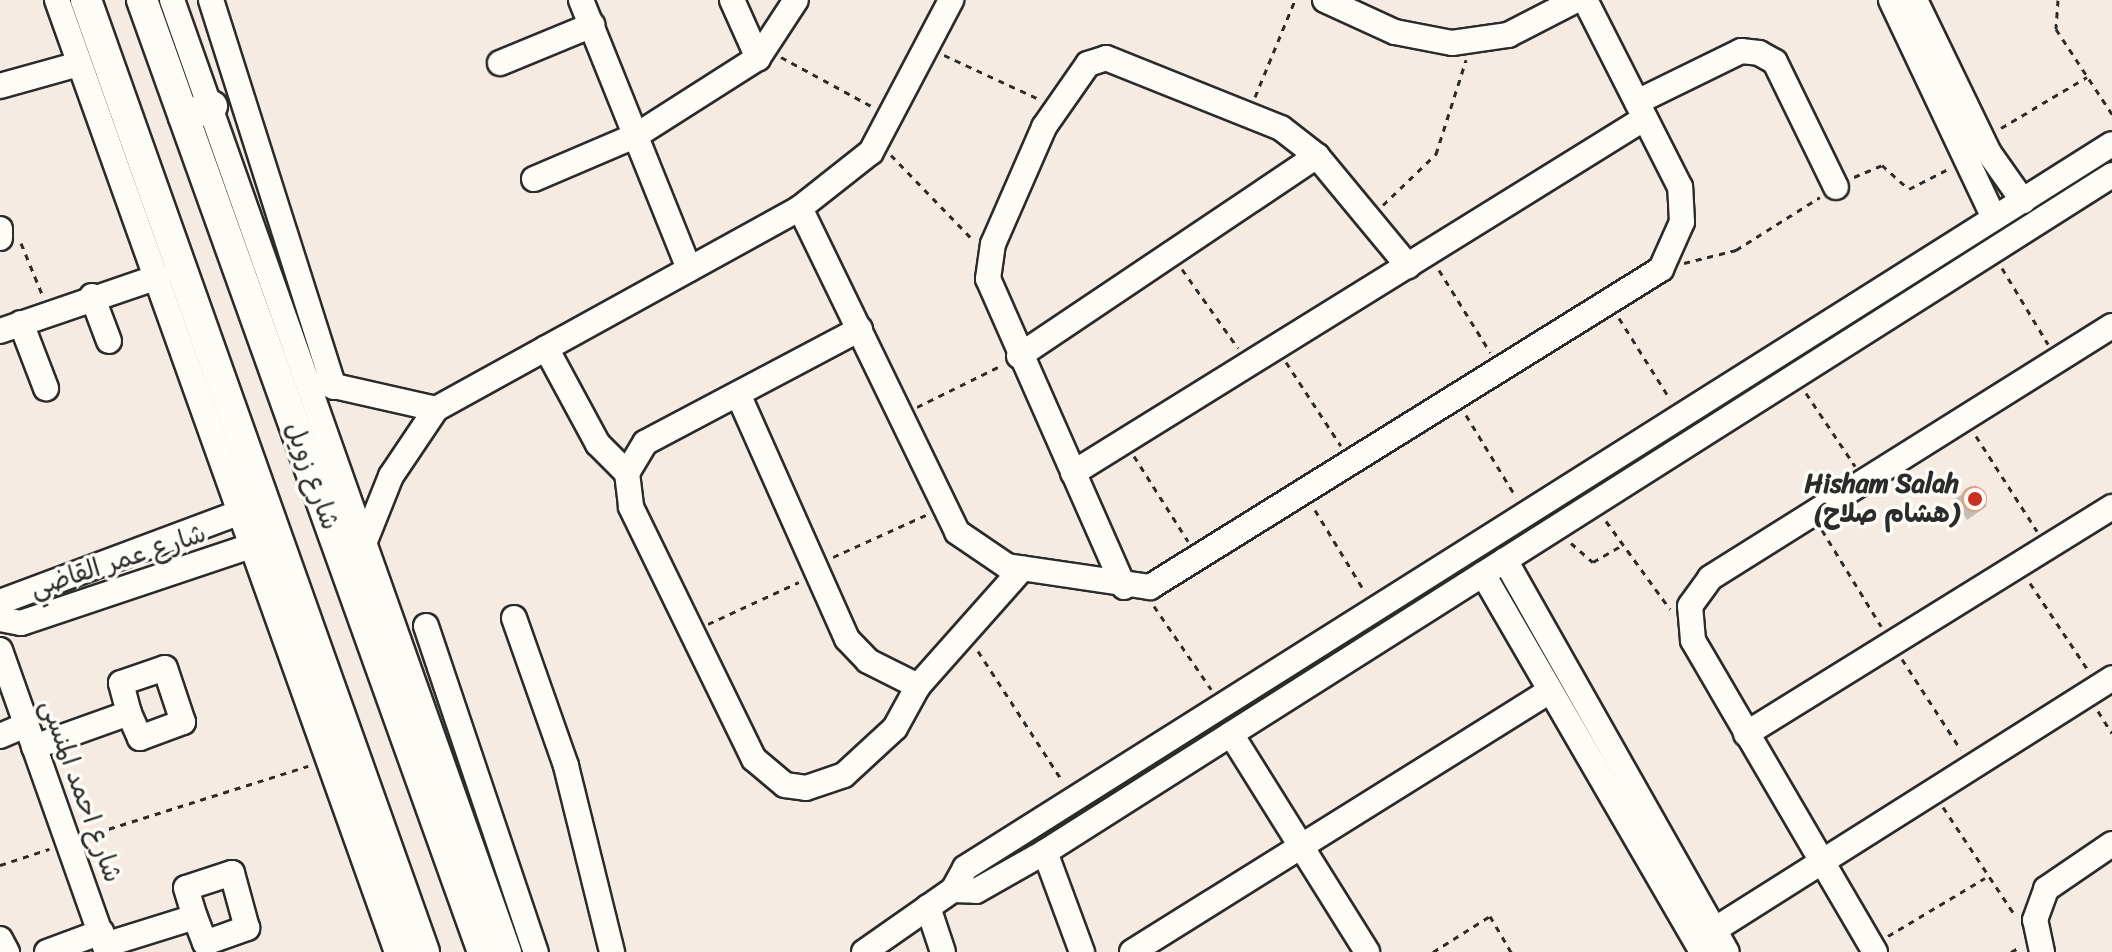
<!DOCTYPE html>
<html>
<head>
<meta charset="utf-8">
<style>
	body { margin:0 }
	#map { position:relative; width:2112px; height:952px; overflow:hidden; background:#f6ebe2; font-family:Sriracha,"Playpen Sans Arabic",sans-serif }
	div>[style] { position:absolute }
	[style*='--x'] { left:calc(var(--x)*1px); top:calc(var(--y)*1px); width:calc(var(--w)*1px); rotate:calc(var(--a)*1deg) }
	.shadow>* { inset:0; background:#0003 }
	.building>* { inset:0; background:#d9a68d }
	.round { border-radius:50% }
	.path>* { height:3px; margin-top:-1.5px; transform-origin:0; background:repeating-linear-gradient(90deg,#2b2b2b 0 6px,transparent 0 12px) }
	.roads { filter:drop-shadow(2px 0 #2b2b2b) drop-shadow(-2px 0 #2b2b2b) drop-shadow(0 2px #2b2b2b) drop-shadow(0 -2px #2b2b2b) }
	.minor>* { height:24px; margin:-12px; padding:0 12px; transform-origin:12px; border-radius:12px; background:#fdfcf7 }
	.major>* { height:30px; margin:-15px; padding:0 15px; transform-origin:15px; border-radius:15px; background:#fdfcf7 }
	.dots>* { width:22px; height:22px; translate:-50% -50%; box-sizing:border-box; border:4px solid #fdfcf7; border-radius:50% }
	span { translate:-50% -50%; white-space:nowrap; text-align:center; line-height:1.15; -webkit-text-stroke:7px #fdfcf7; paint-order:stroke }
	.street-label { font-size:26px; color:#2b2b2b }
	.poi-label { font-size:26px; color:#2b2b2b; font-weight:700 }
	.right { translate:-100% -50%; text-align:right }
</style>
</head>
<body>
<div id="map">
	<div class="shadow">
		<i style="clip-path:polygon(1976px 485px,1987px 506px,1967px 520px,1955px 499px)"></i>
	</div>
	<div class="building">
		<i class="round" style="left:1961px;top:486px;width:26px;height:26px"></i>
	</div>
	<div class="path">
		<i style="--x:2058;--y:0;--w:29;--a:94"></i>
		<i style="--x:2056;--y:29;--w:102;--a:56.6"></i>
		<i style="--x:944;--y:55;--w:105;--a:24.9"></i>
		<i style="--x:781;--y:57;--w:105;--a:28.5"></i>
		<i style="--x:1255;--y:97;--w:105;--a:-67.6"></i>
		<i style="--x:2001;--y:128;--w:100;--a:-30.7"></i>
		<i style="--x:891;--y:155;--w:117;--a:46"></i>
		<i style="--x:1854;--y:177;--w:30;--a:-23"></i>
		<i style="--x:1882;--y:165;--w:36;--a:42"></i>
		<i style="--x:1909;--y:189;--w:46;--a:-27.1"></i>
		<i style="--x:1383;--y:205;--w:74;--a:-43.9"></i>
		<i style="--x:1436;--y:154;--w:99;--a:-72.3"></i>
		<i style="--x:21;--y:243;--w:55;--a:67.6"></i>
		<i style="--x:1684;--y:263;--w:54;--a:-14"></i>
		<i style="--x:1736;--y:250;--w:99;--a:-32.2"></i>
		<i style="--x:2002;--y:268;--w:89;--a:58.8"></i>
		<i style="--x:1182;--y:269;--w:97;--a:54.7"></i>
		<i style="--x:1439;--y:270;--w:97;--a:58.1"></i>
		<i style="--x:1619;--y:318;--w:96;--a:57.8"></i>
		<i style="--x:1286;--y:362;--w:100;--a:56.8"></i>
		<i style="--x:1806;--y:393;--w:88;--a:56.1"></i>
		<i style="--x:917;--y:407;--w:93;--a:-26.3"></i>
		<i style="--x:1466;--y:415;--w:96;--a:58.6"></i>
		<i style="--x:1976;--y:436;--w:113;--a:57.3"></i>
		<i style="--x:1134;--y:456;--w:101;--a:57.6"></i>
		<i style="--x:1315;--y:510;--w:96;--a:58.6"></i>
		<i style="--x:1606;--y:521;--w:109;--a:54"></i>
		<i style="--x:1822;--y:530;--w:113;--a:58.4"></i>
		<i style="--x:1571;--y:543;--w:29;--a:41"></i>
		<i style="--x:1593;--y:562;--w:34;--a:-30"></i>
		<i style="--x:833;--y:557;--w:104;--a:-24.4"></i>
		<i style="--x:2030;--y:583;--w:105;--a:56.3"></i>
		<i style="--x:1154;--y:606;--w:101;--a:55.5"></i>
		<i style="--x:708;--y:624;--w:100;--a:-24.8"></i>
		<i style="--x:978;--y:651;--w:156;--a:57"></i>
		<i style="--x:1902;--y:659;--w:108;--a:57"></i>
		<i style="--x:2098;--y:711;--w:26;--a:58"></i>
		<i style="--x:1943;--y:807;--w:132;--a:56.4"></i>
		<i style="--x:86;--y:836;--w:233;--a:-17.5"></i>
		<i style="--x:0;--y:865;--w:52;--a:-18.1"></i>
		<i style="--x:1888;--y:936;--w:113;--a:-30.9"></i>
		<i style="--x:1433;--y:952;--w:67;--a:-32.3"></i>
		<i style="--x:1490;--y:916;--w:42;--a:59.7"></i>
		<i style="--x:2011;--y:952;--w:10;--a:-29"></i>
	</div>
	<div class="roads">
		<div class="minor">
			<i style="--x:57;--y:0;--w:1011;--a:70.35"></i>
			<i style="--x:172;--y:0;--w:1010;--a:70.51"></i>
			<i style="--x:211;--y:0;--w:406;--a:72.4"></i>
			<i style="--x:581;--y:0;--w:290;--a:68.1"></i>
			<i style="--x:732;--y:0;--w:64;--a:65.9"></i>
			<i style="--x:1325;--y:0;--w:77;--a:24.6"></i>
			<i style="--x:1395;--y:32;--w:58;--a:10.9"></i>
			<i style="--x:1452;--y:43;--w:57;--a:-8.1"></i>
			<i style="--x:1508;--y:35;--w:76;--a:-27.2"></i>
			<i style="--x:1891;--y:0;--w:241;--a:64.7"></i>
			<i style="--x:1915;--y:0;--w:170;--a:64.2"></i>
			<i style="--x:1989;--y:153;--w:59;--a:54.7"></i>
			<i style="--x:500;--y:63;--w:100;--a:-22.4"></i>
			<i style="--x:0;--y:86;--w:82;--a:-15.6"></i>
			<i style="--x:1637;--y:102;--w:116;--a:-26.1"></i>
			<i style="--x:1741;--y:51;--w:18;--a:6"></i>
			<i style="--x:1759;--y:53;--w:18;--a:29"></i>
			<i style="--x:1775;--y:62;--w:139;--a:64"></i>
			<i style="--x:534;--y:179;--w:112;--a:-23.1"></i>
			<i style="--x:637;--y:135;--w:143;--a:-32.5"></i>
			<i style="--x:758;--y:58;--w:69;--a:-56.8"></i>
			<i style="--x:800;--y:208;--w:360;--a:64.1"></i>
			<i style="--x:957;--y:532;--w:60;--a:34.2"></i>
			<i style="--x:1007;--y:566;--w:145;--a:8.4"></i>
			<i style="--x:1150;--y:587;--w:602;--a:-31.89"></i>
			<i style="--x:1661;--y:269;--w:51;--a:-65.9"></i>
			<i style="--x:1682;--y:222;--w:35;--a:-93"></i>
			<i style="--x:1680;--y:187;--w:210;--a:-116.9"></i>
			<i style="--x:0;--y:229;--w:9;--a:90"></i>
			<i style="--x:92;--y:296;--w:48;--a:69.3"></i>
			<i style="--x:21;--y:323;--w:70;--a:69"></i>
			<i style="--x:860;--y:329;--w:243;--a:152.1"></i>
			<i style="--x:645;--y:443;--w:35;--a:121"></i>
			<i style="--x:627;--y:473;--w:34;--a:83"></i>
			<i style="--x:631;--y:507;--w:280;--a:64"></i>
			<i style="--x:754;--y:759;--w:40;--a:40"></i>
			<i style="--x:785;--y:785;--w:21;--a:8"></i>
			<i style="--x:806;--y:788;--w:40;--a:-18.9"></i>
			<i style="--x:844;--y:775;--w:69;--a:-42.7"></i>
			<i style="--x:895;--y:728;--w:48;--a:-61.3"></i>
			<i style="--x:918;--y:686;--w:157;--a:-48.4"></i>
			<i style="--x:0;--y:331;--w:167;--a:-18.9"></i>
			<i style="--x:546;--y:348;--w:109;--a:61.6"></i>
			<i style="--x:598;--y:444;--w:41;--a:45"></i>
			<i style="--x:1019;--y:356;--w:359;--a:-33.9"></i>
			<i style="--x:321;--y:383;--w:118;--a:12.7"></i>
			<i style="--x:738;--y:394;--w:268;--a:66"></i>
			<i style="--x:847;--y:639;--w:30;--a:46"></i>
			<i style="--x:868;--y:661;--w:56;--a:26.6"></i>
			<i style="--x:1073;--y:473;--w:673;--a:-31.82"></i>
			<i style="--x:363;--y:546;--w:75;--a:-68.2"></i>
			<i style="--x:391;--y:476;--w:81;--a:-56.1"></i>
			<i style="--x:436;--y:409;--w:416;--a:-28.9"></i>
			<i style="--x:800;--y:208;--w:90;--a:-38.3"></i>
			<i style="--x:871;--y:152;--w:172;--a:-62.2"></i>
			<i style="--x:1505;--y:560;--w:450;--a:60.5"></i>
			<i style="--x:1483;--y:574;--w:437;--a:59.9"></i>
			<i style="--x:1124;--y:587;--w:337;--a:-113.8"></i>
			<i style="--x:988;--y:279;--w:35;--a:-82"></i>
			<i style="--x:993;--y:244;--w:128;--a:-66.4"></i>
			<i style="--x:1044;--y:127;--w:77;--a:-55.1"></i>
			<i style="--x:1088;--y:64;--w:19;--a:-18"></i>
			<i style="--x:1106;--y:58;--w:188;--a:21.8"></i>
			<i style="--x:1281;--y:128;--w:46;--a:37.9"></i>
			<i style="--x:1317;--y:156;--w:143;--a:50.4"></i>
			<i style="--x:0;--y:602;--w:257;--a:-20.5"></i>
			<i style="--x:514;--y:618;--w:157;--a:70.6"></i>
			<i style="--x:566;--y:766;--w:192;--a:76.1"></i>
			<i style="--x:0;--y:619;--w:21;--a:11"></i>
			<i style="--x:21;--y:623;--w:246;--a:-18.5"></i>
			<i style="--x:426;--y:626;--w:344;--a:71.4"></i>
			<i style="--x:0;--y:650;--w:320;--a:70.5"></i>
			<i style="--x:1231;--y:734;--w:257;--a:58"></i>
			<i style="--x:1746;--y:734;--w:431;--a:-31.8"></i>
			<i style="--x:0;--y:736;--w:28;--a:-23"></i>
			<i style="--x:34;--y:747;--w:101;--a:-19.7"></i>
			<i style="--x:129;--y:713;--w:31;--a:-105"></i>
			<i style="--x:121;--y:683;--w:46;--a:-18.8"></i>
			<i style="--x:165;--y:668;--w:57;--a:71.6"></i>
			<i style="--x:183;--y:722;--w:46;--a:159.6"></i>
			<i style="--x:140;--y:738;--w:27;--a:-114"></i>
			<i style="--x:1045;--y:852;--w:107;--a:69.7"></i>
			<i style="--x:953;--y:890;--w:23;--a:2"></i>
			<i style="--x:976;--y:891;--w:79;--a:-29.5"></i>
			<i style="--x:1045;--y:852;--w:1264;--a:-32.39"></i>
			<i style="--x:928;--y:907;--w:47;--a:71.6"></i>
			<i style="--x:1714;--y:930;--w:471;--a:-32.3"></i>
			<i style="--x:0;--y:939;--w:15;--a:62"></i>
			<i style="--x:105;--y:945;--w:94;--a:-17.3"></i>
			<i style="--x:195;--y:917;--w:28;--a:69"></i>
			<i style="--x:205;--y:943;--w:45;--a:-19.7"></i>
			<i style="--x:247;--y:928;--w:57;--a:-105.3"></i>
			<i style="--x:232;--y:873;--w:48;--a:161.9"></i>
			<i style="--x:186;--y:888;--w:30;--a:73"></i>
			<i style="--x:47;--y:952;--w:58;--a:-20.3"></i>
			<i style="--x:864;--y:952;--w:108;--a:-34.9"></i>
			<i style="--x:953;--y:890;--w:25;--a:-61"></i>
			<i style="--x:965;--y:868;--w:1356;--a:-32.26"></i>
			<i style="--x:1132;--y:952;--w:493;--a:-32"></i>
			<i style="--x:1875;--y:952;--w:361;--a:-120.3"></i>
			<i style="--x:1693;--y:640;--w:34;--a:-95"></i>
			<i style="--x:1690;--y:606;--w:34;--a:-54"></i>
			<i style="--x:1710;--y:578;--w:474;--a:-32.1"></i>
			<i style="--x:2042;--y:952;--w:33;--a:-102"></i>
			<i style="--x:2035;--y:920;--w:33;--a:-70"></i>
			<i style="--x:2046;--y:889;--w:80;--a:-34.3"></i>
		</div>
		<div class="major">
			<i style="--x:86;--y:0;--w:1010;--a:70.45"></i>
			<i style="--x:142;--y:0;--w:1011;--a:70.29"></i>
			<i style="--x:184;--y:117;--w:30;--a:-21"></i>
		</div>
	</div>
	<div class="dots">
		<i style="left:1975px;top:499px;background:#c8321e"></i>
	</div>
	<div class="street-label">
		<span style="left:312px;top:476px;rotate:70deg">شارع زويل</span>
		<span style="left:118px;top:561px;rotate:-18deg">شارع عمر القاضي</span>
		<span style="left:81px;top:791px;rotate:70deg">شارع احمد المنسى</span>
	</div>
	<div class="poi-label">
		<span class="right" style="left:1959px;top:499px">Hisham Salah<br>(هشام صلاح)</span>
	</div>
</div>
</body>
</html>
